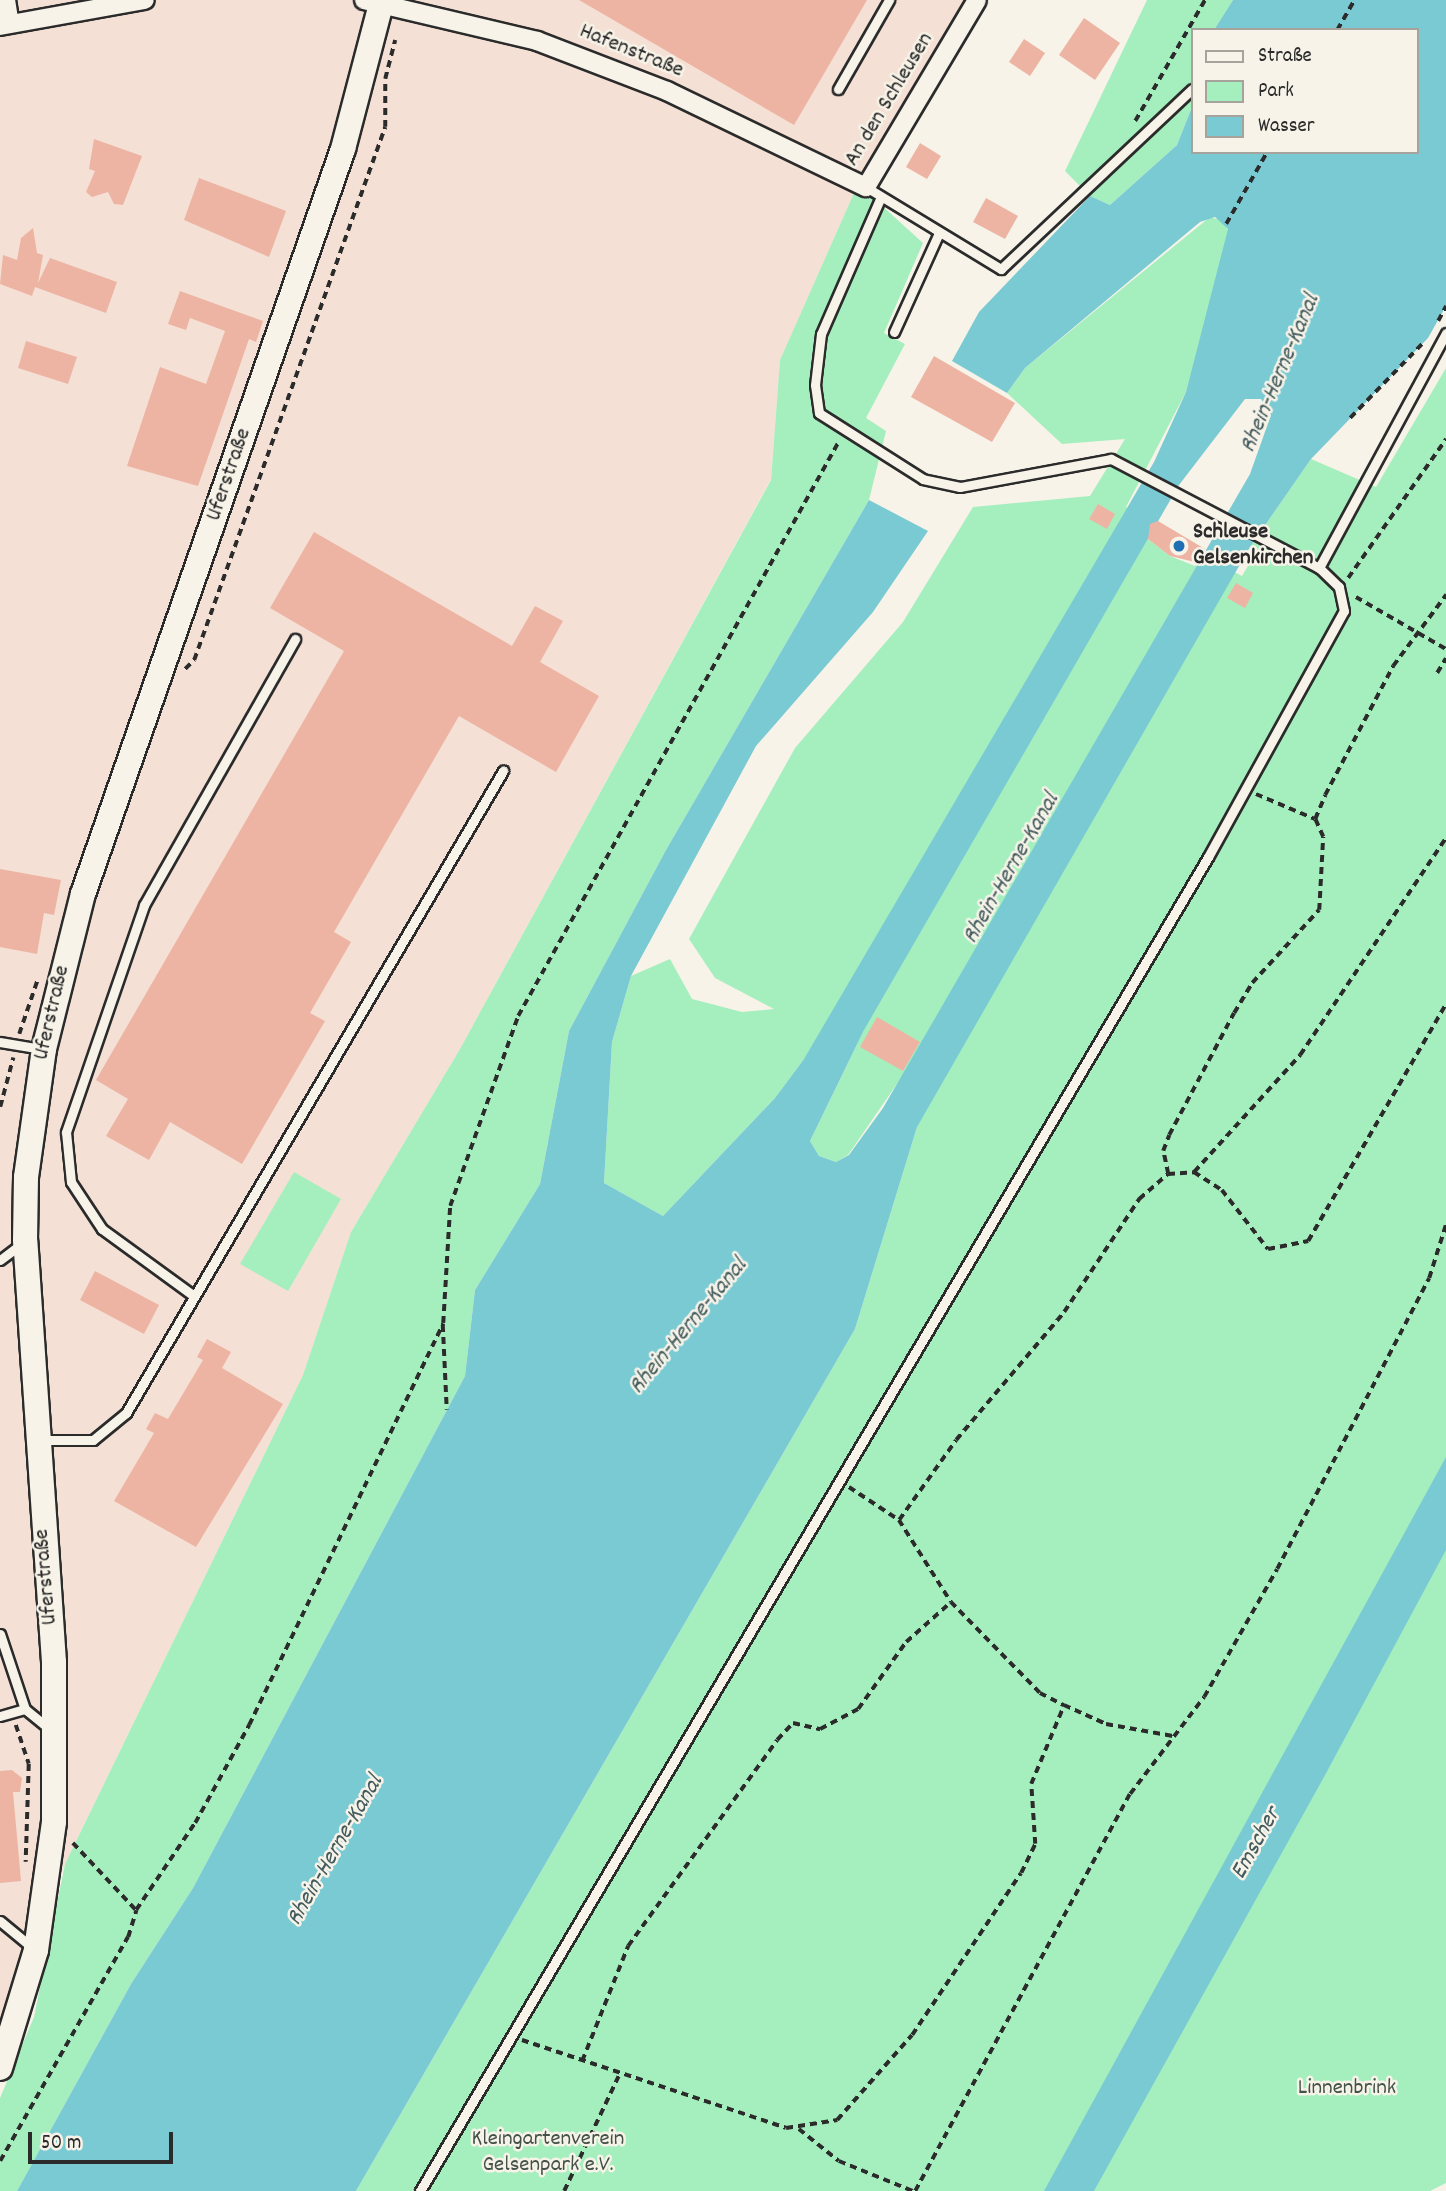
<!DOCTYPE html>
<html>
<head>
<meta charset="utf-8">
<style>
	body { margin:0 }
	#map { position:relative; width:1446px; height:2191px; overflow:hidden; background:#f7f3e8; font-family:Dekko,sans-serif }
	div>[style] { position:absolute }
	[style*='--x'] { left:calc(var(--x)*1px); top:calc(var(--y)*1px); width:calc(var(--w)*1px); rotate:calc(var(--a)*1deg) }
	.built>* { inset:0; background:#f4e0d4 }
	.green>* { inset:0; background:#a5efbe }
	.water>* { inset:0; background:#7acad4 }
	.building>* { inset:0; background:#edb4a4 }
	.path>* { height:3.5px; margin-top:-1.75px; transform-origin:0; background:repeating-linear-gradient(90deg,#2b2b2b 0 7px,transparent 0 12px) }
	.roads { filter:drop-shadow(2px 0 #2b2b2b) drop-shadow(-2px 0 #2b2b2b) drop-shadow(0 2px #2b2b2b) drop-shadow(0 -2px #2b2b2b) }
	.lane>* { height:9px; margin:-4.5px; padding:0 4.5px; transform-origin:4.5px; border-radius:4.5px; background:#f7f3e8 }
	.street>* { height:18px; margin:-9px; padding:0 9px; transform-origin:9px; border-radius:9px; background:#f7f3e8 }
	.secondary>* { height:24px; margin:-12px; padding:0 12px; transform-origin:12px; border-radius:12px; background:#f7f3e8 }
	.dots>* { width:19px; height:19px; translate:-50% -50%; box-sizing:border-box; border:4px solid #f7f3e8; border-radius:50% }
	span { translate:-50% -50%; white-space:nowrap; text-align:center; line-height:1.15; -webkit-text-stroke:5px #f7f3e8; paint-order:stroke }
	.street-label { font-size:23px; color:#2b2b2b }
	.poi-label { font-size:23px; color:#2b2b2b; font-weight:700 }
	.left { translate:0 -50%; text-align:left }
	.park-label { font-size:23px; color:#435248 }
	.water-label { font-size:24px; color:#435b5e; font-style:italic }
	.legend { position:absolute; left:1191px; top:28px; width:228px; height:126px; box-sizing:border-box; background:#f7f3e8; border:2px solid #a5a39c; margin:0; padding:9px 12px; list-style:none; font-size:21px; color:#2b2b2b }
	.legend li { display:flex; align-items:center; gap:14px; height:35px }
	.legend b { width:35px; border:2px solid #a5a39c }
	.scale { position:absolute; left:28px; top:2132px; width:145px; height:32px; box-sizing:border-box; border:4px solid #2b2b2b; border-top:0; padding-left:9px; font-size:21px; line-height:24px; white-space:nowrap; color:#2b2b2b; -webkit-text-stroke:5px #f7f3e8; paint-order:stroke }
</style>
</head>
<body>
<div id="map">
	<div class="built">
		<i style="clip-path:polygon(0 0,976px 0,858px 184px,780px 360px,771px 479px,460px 1049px,351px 1232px,303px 1375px,65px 1864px,0 2023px)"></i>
	</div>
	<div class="green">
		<i style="clip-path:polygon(1147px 0,1233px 0,1214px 30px,1192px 30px,1192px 107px,1177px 145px,1110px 205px,1090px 196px,1065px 171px)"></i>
		<i style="clip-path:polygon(858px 184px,923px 243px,884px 333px,905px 344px,866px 418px,886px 431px,869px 500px,666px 850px,569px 1031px,540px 1184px,475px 1290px,465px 1376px,193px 1888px,131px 1984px,17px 2191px,0 2191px,0 2098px,34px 2017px,65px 1864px,303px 1375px,351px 1232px,460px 1049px,771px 480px,780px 360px)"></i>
		<i style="clip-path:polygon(1210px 217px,1223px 221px,1230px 234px,1186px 392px,1126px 507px,1150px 524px,1148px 539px,1170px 556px,1195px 566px,1206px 557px,1242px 576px,1256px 552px,1250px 547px,1311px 459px,1376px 487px,1446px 368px,1446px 2183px,1430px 2191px,356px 2191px,855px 1329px,917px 1127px,914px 1059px,848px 1155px,836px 1162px,819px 1156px,810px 1141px,864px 1030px,804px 1059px,775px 1098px,663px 1216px,604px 1183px,612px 1042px,631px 976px,670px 959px,692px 999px,742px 1012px,774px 1009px,715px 978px,689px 939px,795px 748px,903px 622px,973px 507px,1090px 496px,1125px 439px,1062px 444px,1007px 393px,1025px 368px)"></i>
		<i style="clip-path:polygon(294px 1172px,341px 1199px,288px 1291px,240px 1264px)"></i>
	</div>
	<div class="water">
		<i style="clip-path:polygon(evenodd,1233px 0,1446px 0,1446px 306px,1428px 338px,1311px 459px,1250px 547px,917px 1127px,855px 1329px,356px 2191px,17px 2191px,131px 1984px,193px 1888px,465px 1376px,475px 1290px,540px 1184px,569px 1031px,666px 850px,869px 500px,928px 531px,873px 612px,756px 746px,631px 976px,612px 1042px,604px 1183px,663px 1216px,775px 1098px,804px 1059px,1154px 462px,1186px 392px,1228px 229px,1215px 217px,1200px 222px,1025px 368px,1007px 393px,952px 361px,979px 312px,1090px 196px,1110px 205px,1177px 145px,1192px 107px,1192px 152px,1416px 152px,1416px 30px,1214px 30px,1233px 0,1245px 399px,1261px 399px,1271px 415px,1250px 474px,883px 1108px,849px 1155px,836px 1162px,819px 1156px,810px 1141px,864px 1030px,1179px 485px,1245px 399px)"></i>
		<i style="clip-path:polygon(1446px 1457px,1446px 1550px,1324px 1777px,1094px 2191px,1044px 2191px)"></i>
	</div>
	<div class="building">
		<i style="clip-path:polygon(579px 0,867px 0,794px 125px)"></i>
		<i style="clip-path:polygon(1084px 18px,1120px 43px,1095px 80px,1059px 55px)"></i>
		<i style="clip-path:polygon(1024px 39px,1045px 53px,1030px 76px,1009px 62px)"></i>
		<i style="clip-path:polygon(94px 139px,142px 156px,123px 205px,114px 204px,108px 192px,92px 197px,86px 192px,95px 171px,89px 169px)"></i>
		<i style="clip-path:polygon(920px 143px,941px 156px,927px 179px,906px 167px)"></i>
		<i style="clip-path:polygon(199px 178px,286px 211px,269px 257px,184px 220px)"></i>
		<i style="clip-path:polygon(986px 198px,1018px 216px,1005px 239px,973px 222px)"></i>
		<i style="clip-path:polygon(33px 228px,37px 253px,43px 255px,38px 283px,50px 258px,117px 282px,106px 313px,35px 287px,32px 296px,0 284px,3px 255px,17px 260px,21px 238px)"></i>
		<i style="clip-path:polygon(180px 291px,263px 321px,256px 342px,249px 339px,198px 486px,127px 466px,160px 367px,206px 384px,225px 331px,190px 318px,186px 330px,168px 324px)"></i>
		<i style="clip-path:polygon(26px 341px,77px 357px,68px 384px,18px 368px)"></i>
		<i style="clip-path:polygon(934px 356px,1015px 403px,992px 442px,911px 397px)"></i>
		<i style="clip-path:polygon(1098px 504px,1115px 514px,1107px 529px,1089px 519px)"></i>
		<i style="clip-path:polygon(1158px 521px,1205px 549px,1203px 564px,1170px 556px,1148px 539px,1150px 524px)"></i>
		<i style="clip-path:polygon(314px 532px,512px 646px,535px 606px,563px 621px,540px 662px,599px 696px,556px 772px,459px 716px,334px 932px,351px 942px,310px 1013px,325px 1021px,242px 1164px,170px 1122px,149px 1160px,106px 1136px,128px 1099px,96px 1080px,344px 651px,270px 608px)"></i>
		<i style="clip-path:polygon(1236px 583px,1253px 593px,1245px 608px,1227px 598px)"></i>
		<i style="clip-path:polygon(0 869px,61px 880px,54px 915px,44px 913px,37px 954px,0 947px)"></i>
		<i style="clip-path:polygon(877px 1017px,920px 1042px,903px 1071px,860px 1047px)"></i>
		<i style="clip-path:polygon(95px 1271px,159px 1305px,144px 1334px,80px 1300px)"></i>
		<i style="clip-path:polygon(207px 1339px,231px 1352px,222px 1368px,283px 1404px,196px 1547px,114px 1501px,154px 1433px,146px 1429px,155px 1413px,168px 1419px,203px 1360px,197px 1357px)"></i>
		<i style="clip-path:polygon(12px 1770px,22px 1778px,20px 1792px,13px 1792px,21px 1881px,0 1883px,0 1771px)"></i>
	</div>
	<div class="path">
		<i style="--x:1337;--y:30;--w:34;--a:-60"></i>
		<i style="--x:1135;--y:121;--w:140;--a:-60"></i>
		<i style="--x:1226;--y:224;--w:83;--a:-60.3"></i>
		<i style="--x:1438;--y:321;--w:17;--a:-62"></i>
		<i style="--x:1350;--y:418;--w:106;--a:-45.8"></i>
		<i style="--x:1348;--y:578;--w:170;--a:-54.8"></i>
		<i style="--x:1356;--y:597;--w:104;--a:30"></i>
		<i style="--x:185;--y:669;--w:13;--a:-45"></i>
		<i style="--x:194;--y:660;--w:566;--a:-70.28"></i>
		<i style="--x:385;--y:127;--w:48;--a:-90"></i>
		<i style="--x:385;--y:79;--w:40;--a:-75.6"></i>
		<i style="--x:1437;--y:673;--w:17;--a:-59"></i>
		<i style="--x:1256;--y:794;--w:64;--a:23"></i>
		<i style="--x:19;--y:1034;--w:56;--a:-71.2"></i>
		<i style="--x:0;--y:1107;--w:51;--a:-75.1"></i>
		<i style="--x:1194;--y:1172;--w:33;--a:33"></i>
		<i style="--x:1222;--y:1190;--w:75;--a:52.1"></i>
		<i style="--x:1268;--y:1249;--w:41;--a:-11.3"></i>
		<i style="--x:1308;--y:1241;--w:274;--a:-59.8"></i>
		<i style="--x:1168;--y:1174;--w:26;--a:-4"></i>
		<i style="--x:1194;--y:1172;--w:158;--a:-47.8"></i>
		<i style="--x:1300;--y:1055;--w:262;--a:-56.1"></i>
		<i style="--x:443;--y:1325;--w:85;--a:87.3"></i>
		<i style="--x:849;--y:1487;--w:60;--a:33.4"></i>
		<i style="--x:899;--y:1520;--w:98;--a:-54.5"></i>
		<i style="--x:956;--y:1440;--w:167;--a:-49.8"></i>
		<i style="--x:1064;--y:1312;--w:136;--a:-56.4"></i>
		<i style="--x:1139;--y:1199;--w:38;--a:-41"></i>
		<i style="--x:1168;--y:1174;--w:24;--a:-102"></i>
		<i style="--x:1163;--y:1151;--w:17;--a:-69"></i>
		<i style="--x:1169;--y:1135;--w:138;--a:-62"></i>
		<i style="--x:1234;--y:1013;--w:35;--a:-59"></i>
		<i style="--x:1252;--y:983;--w:99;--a:-47.5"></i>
		<i style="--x:1319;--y:910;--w:73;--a:-86.9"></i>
		<i style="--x:1323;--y:837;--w:20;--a:-114"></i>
		<i style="--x:1315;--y:819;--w:26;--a:-67"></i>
		<i style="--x:1325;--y:795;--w:146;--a:-62.2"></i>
		<i style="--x:1393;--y:666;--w:89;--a:-53.3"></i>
		<i style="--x:899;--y:1520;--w:97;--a:57.6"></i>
		<i style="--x:951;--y:1602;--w:127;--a:45.6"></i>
		<i style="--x:1040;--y:1693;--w:27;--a:27"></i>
		<i style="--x:16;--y:1725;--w:41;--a:71.6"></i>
		<i style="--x:29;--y:1764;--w:98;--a:91.8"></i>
		<i style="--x:73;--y:1843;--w:92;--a:46.8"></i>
		<i style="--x:522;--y:2040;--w:278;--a:18.4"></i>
		<i style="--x:786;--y:2128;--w:52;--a:-8.9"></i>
		<i style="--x:837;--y:2120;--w:113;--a:-48.6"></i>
		<i style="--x:912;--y:2035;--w:195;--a:-56.1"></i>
		<i style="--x:1021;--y:1873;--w:32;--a:-64"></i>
		<i style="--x:1035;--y:1844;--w:60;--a:-93.8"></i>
		<i style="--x:1031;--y:1784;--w:86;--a:-67.3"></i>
		<i style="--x:1064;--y:1705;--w:46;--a:24.3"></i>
		<i style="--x:1106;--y:1724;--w:68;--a:10.2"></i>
		<i style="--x:582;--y:2061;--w:124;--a:-68.2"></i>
		<i style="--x:628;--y:1946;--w:254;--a:-54.1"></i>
		<i style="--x:777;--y:1740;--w:23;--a:-47"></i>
		<i style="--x:793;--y:1723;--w:28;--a:13"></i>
		<i style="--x:820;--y:1729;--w:43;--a:-27.8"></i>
		<i style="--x:858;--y:1709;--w:82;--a:-54.4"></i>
		<i style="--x:906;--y:1642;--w:60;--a:-41.6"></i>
		<i style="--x:799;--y:2129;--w:51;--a:38.7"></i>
		<i style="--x:839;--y:2161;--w:80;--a:22.1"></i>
		<i style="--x:0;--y:2161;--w:258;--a:-60.3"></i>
		<i style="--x:128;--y:1937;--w:28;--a:-73"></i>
		<i style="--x:136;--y:1910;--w:105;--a:-55.9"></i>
		<i style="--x:195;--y:1823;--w:112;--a:-61.1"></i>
		<i style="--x:249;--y:1725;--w:446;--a:-64.2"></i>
		<i style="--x:443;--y:1323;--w:117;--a:-86.6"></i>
		<i style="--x:450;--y:1206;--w:202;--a:-70.3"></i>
		<i style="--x:518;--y:1016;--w:659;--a:-60.83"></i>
		<i style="--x:564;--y:2191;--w:128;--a:-64.6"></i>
		<i style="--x:915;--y:2191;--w:451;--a:-61.6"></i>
		<i style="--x:1130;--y:1794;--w:122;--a:-52.7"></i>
		<i style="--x:1204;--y:1697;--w:147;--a:-60.3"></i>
		<i style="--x:1277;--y:1569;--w:328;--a:-62.4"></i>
		<i style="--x:1429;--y:1278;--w:57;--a:-72.5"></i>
	</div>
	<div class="roads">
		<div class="lane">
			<i style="--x:838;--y:89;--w:103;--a:-60.2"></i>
			<i style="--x:866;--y:187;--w:158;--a:31.3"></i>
			<i style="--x:1001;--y:269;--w:262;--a:-43.3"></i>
			<i style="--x:894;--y:332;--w:109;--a:-65.6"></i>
			<i style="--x:1319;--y:568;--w:267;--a:-61.6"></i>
			<i style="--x:0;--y:1042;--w:43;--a:9.5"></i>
			<i style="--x:0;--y:1260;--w:26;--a:-37"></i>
			<i style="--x:194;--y:1296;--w:114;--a:-143.9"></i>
			<i style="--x:102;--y:1229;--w:56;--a:-123.4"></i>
			<i style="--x:71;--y:1182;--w:50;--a:-95.7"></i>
			<i style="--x:66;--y:1132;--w:240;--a:-71"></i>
			<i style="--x:144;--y:905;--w:306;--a:-60.4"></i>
			<i style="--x:41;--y:1440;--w:52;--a:0"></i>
			<i style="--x:93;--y:1440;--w:43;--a:-39.3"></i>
			<i style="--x:126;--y:1413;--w:745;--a:-59.58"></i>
			<i style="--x:0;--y:1634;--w:79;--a:71.6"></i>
			<i style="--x:25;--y:1709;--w:32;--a:39"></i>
			<i style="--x:0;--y:1716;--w:26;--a:-16"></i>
			<i style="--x:0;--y:1921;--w:44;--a:39.5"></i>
			<i style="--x:420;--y:2191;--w:1549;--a:-59.43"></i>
			<i style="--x:1208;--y:857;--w:281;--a:-61.1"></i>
			<i style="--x:1344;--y:611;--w:25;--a:-102"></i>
			<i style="--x:1339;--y:587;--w:28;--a:-136"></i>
			<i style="--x:1319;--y:568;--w:235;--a:-152.3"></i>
			<i style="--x:1111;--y:459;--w:154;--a:169.5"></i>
			<i style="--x:960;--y:487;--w:38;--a:-168"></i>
			<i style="--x:923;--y:479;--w:123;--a:-147.6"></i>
			<i style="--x:819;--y:413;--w:28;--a:-98"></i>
			<i style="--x:815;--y:385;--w:51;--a:-83.3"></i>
			<i style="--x:821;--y:334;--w:147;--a:-66.4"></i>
		</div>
		<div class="street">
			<i style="--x:6;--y:0;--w:24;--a:81"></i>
			<i style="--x:364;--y:0;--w:178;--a:13.3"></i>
			<i style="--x:537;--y:41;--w:139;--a:21"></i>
			<i style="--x:667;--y:91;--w:221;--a:25.8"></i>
			<i style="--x:866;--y:187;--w:217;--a:-59.3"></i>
			<i style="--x:0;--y:26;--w:147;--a:-10.2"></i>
		</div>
		<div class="secondary">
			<i style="--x:0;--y:2068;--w:123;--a:-73"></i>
			<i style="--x:36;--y:1950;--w:129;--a:-82"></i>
			<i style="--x:54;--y:1822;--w:160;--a:-90"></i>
			<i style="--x:54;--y:1662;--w:422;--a:-93.9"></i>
			<i style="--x:25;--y:1241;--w:64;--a:-89.1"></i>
			<i style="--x:26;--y:1177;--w:129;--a:-82"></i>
			<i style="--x:44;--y:1049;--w:160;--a:-75.9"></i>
			<i style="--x:83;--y:894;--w:789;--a:-70.76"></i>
			<i style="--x:343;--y:149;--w:154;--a:-75.3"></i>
		</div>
	</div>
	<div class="dots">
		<i style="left:1179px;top:546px;background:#1f6fb2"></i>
	</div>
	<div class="street-label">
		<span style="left:631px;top:52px;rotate:22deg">Hafenstraße</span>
		<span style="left:890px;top:100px;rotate:-59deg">An den Schleusen</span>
		<span style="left:230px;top:475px;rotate:-71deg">Uferstraße</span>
		<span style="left:53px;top:1013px;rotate:-77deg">Uferstraße</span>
		<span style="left:47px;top:1577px;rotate:-95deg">Uferstraße</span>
	</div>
	<div class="poi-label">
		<span class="left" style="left:1193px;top:546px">Schleuse<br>Gelsenkirchen</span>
	</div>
	<div class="park-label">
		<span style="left:1347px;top:2089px">Linnenbrink</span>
		<span style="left:548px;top:2153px">Kleingartenverein<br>Gelsenpark e.V.</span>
	</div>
	<div class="water-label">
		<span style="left:1281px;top:374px;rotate:-67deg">Rhein-Herne-Kanal</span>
		<span style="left:1012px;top:869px;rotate:-60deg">Rhein-Herne-Kanal</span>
		<span style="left:689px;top:1327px;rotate:-50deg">Rhein-Herne-Kanal</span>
		<span style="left:1257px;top:1844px;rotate:-61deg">Emscher</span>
		<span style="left:336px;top:1851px;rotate:-60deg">Rhein-Herne-Kanal</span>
	</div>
	<ul class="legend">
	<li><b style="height:9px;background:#f7f3e8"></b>Straße</li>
	<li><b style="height:19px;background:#a5efbe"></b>Park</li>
	<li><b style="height:19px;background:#7acad4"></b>Wasser</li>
	</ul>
	<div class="scale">50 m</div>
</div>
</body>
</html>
